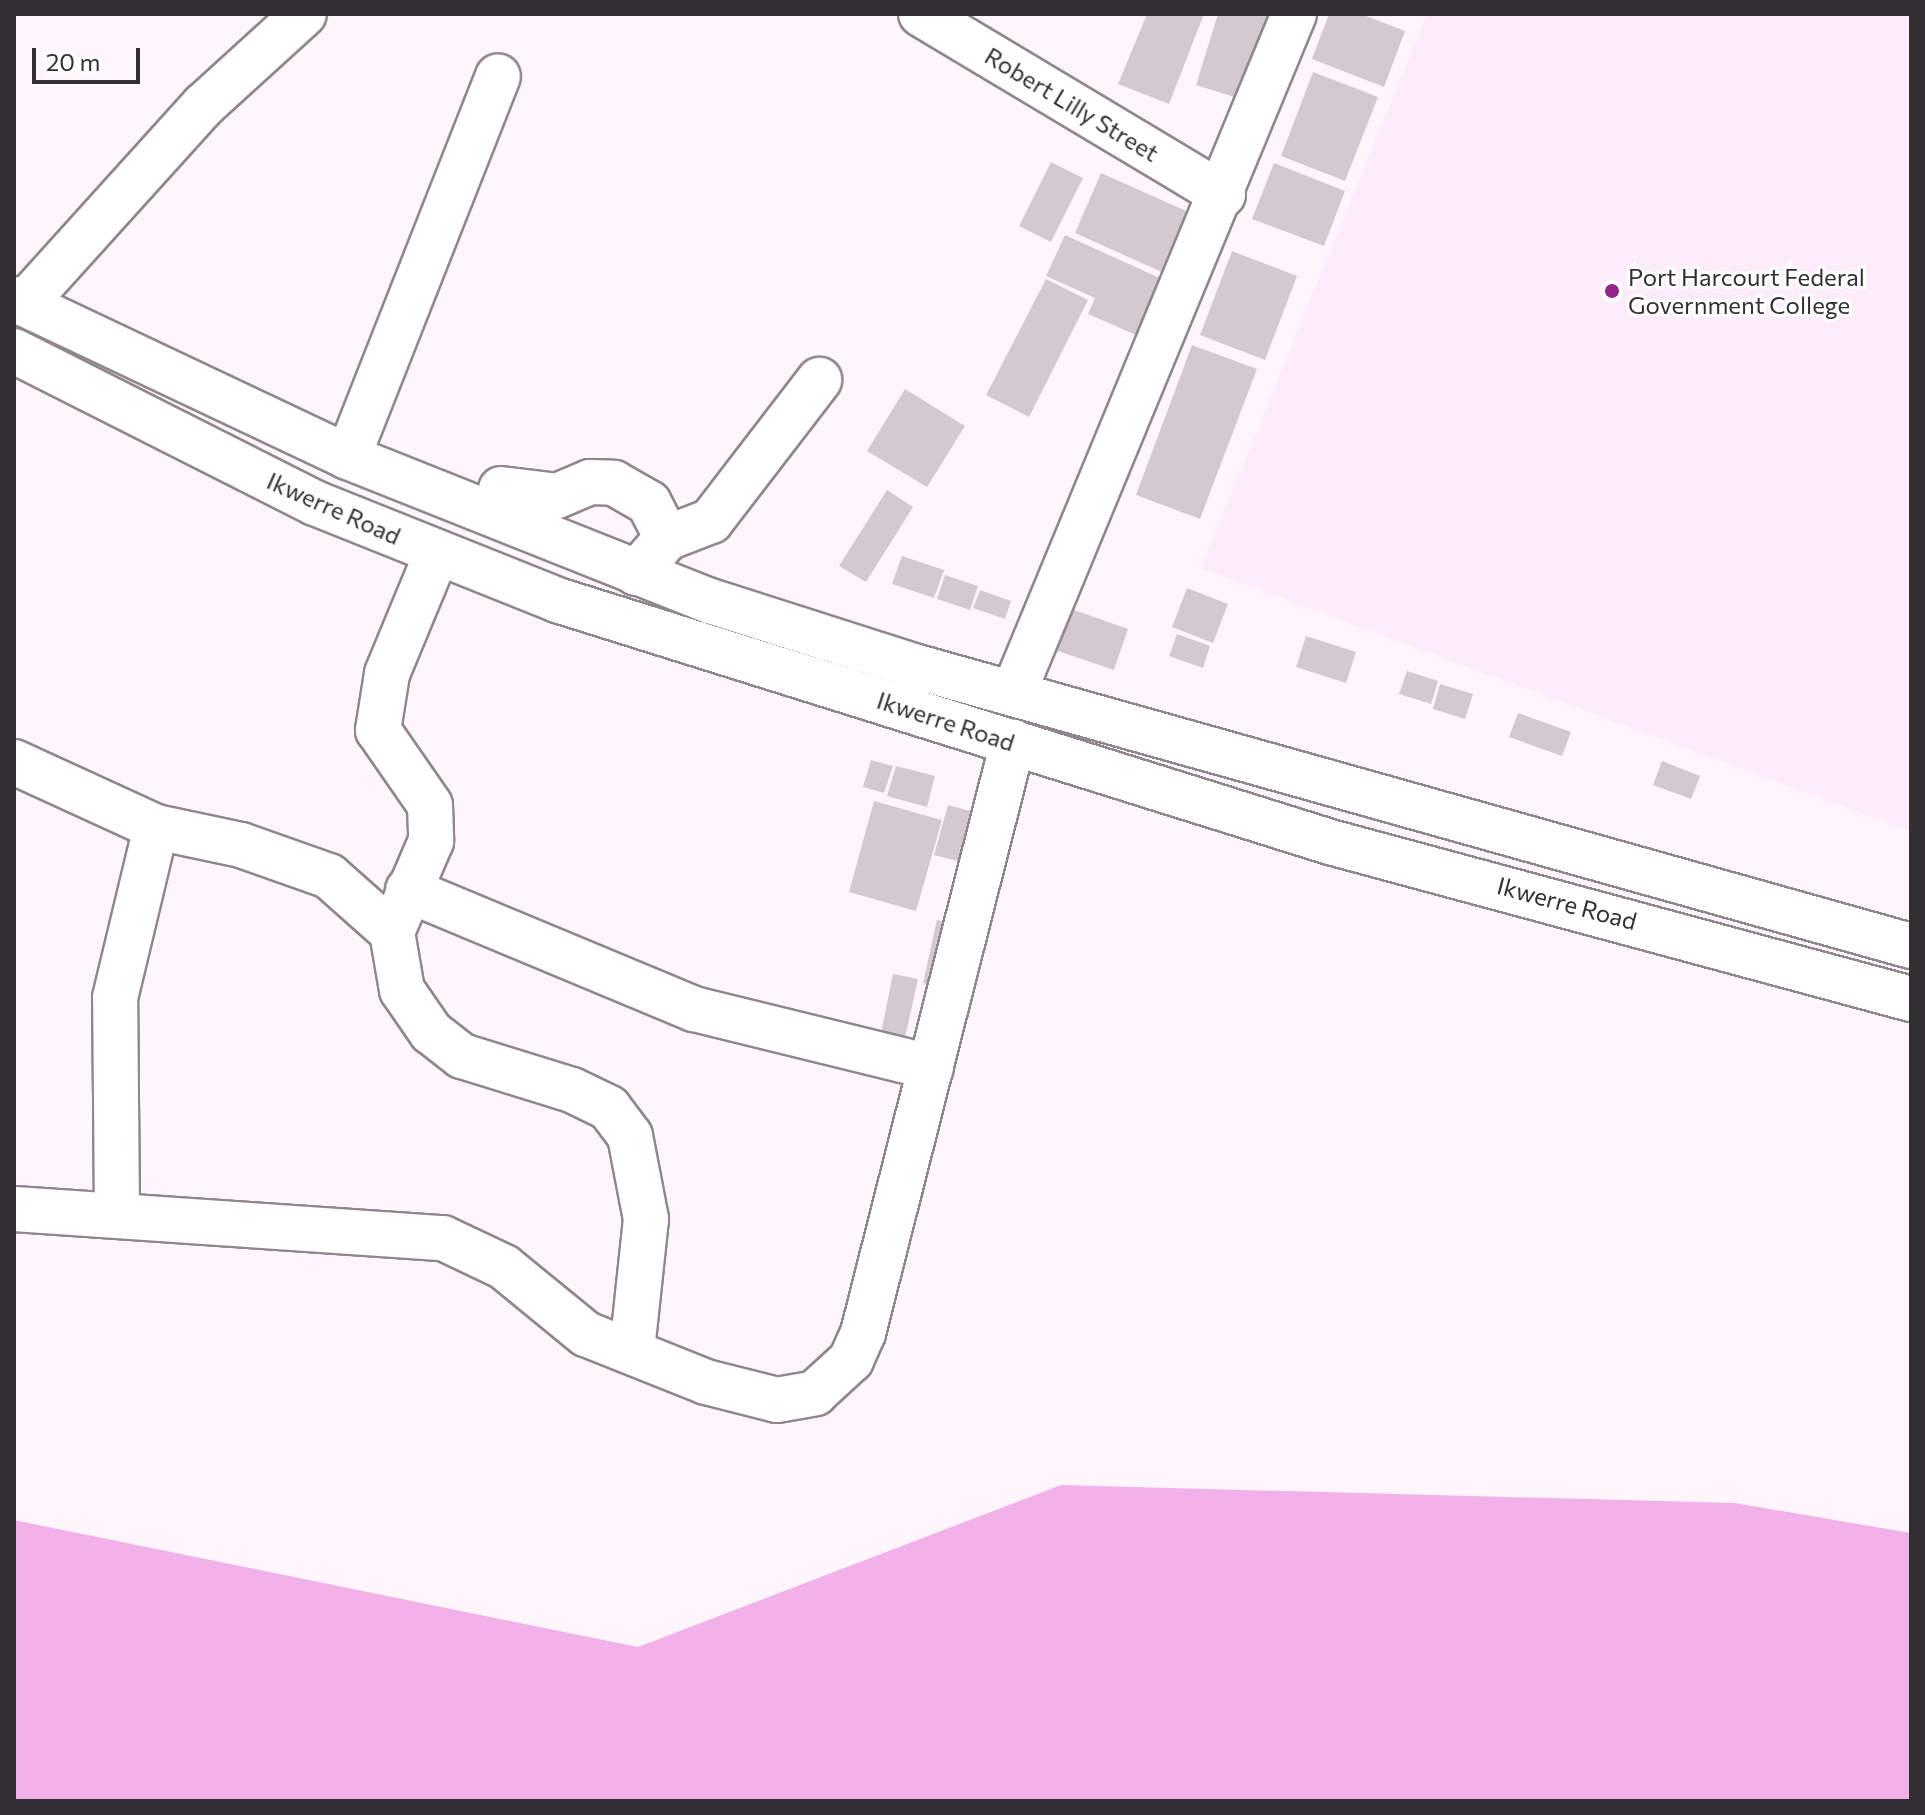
<!DOCTYPE html>
<html>
<head>
<meta charset="utf-8">
<style>
	body { margin:0 }
	#map { position:relative; width:1925px; height:1815px; overflow:hidden; background:#fff6fd; font-family:Commissioner,sans-serif }
	div>[style] { position:absolute }
	[style*='--x'] { left:calc(var(--x)*1px); top:calc(var(--y)*1px); width:calc(var(--w)*1px); rotate:calc(var(--a)*1deg) }
	.built>* { inset:0; background:#fdecfa }
	.forest>* { inset:0; background:#f3b1e9 }
	.building>* { inset:0; background:#d3c9d1 }
	.roads { filter:drop-shadow(2px 0 #90878e) drop-shadow(-2px 0 #90878e) drop-shadow(0 2px #90878e) drop-shadow(0 -2px #90878e) }
	.minor>* { height:44px; margin:-22px; padding:0 22px; transform-origin:22px; border-radius:22px; background:#fff }
	.major>* { height:44px; margin:-22px; padding:0 22px; transform-origin:22px; border-radius:22px; background:#fff }
	.dots>* { width:22px; height:22px; translate:-50% -50%; box-sizing:border-box; border:4px solid #fff; border-radius:50% }
	span { translate:-50% -50%; white-space:nowrap; text-align:center; line-height:1.15; -webkit-text-stroke:6px #fff; paint-order:stroke }
	.street-label { font-size:24px; color:#322e31 }
	.poi-label { font-size:24px; color:#322e31 }
	.left { translate:0 -50%; text-align:left }
	.frame { position:absolute; inset:0; border:16px solid #322e31; pointer-events:none }
	.scale { position:absolute; left:32px; top:48px; width:108px; height:36px; box-sizing:border-box; border:4px solid #322e31; border-top:0; padding-left:10px; font-size:24px; line-height:28px; white-space:nowrap; color:#322e31; -webkit-text-stroke:6px #fff; paint-order:stroke }
</style>
</head>
<body>
<div id="map">
	<div class="built">
		<i style="clip-path:polygon(1427px 14px,1911px 14px,1911px 832px,1201px 568px)"></i>
	</div>
	<div class="forest">
		<i style="clip-path:polygon(1061px 1485px,1735px 1503px,1911px 1533px,1911px 1801px,14px 1801px,14px 1520px,638px 1647px)"></i>
	</div>
	<div class="building">
		<i style="clip-path:polygon(1147px 14px,1204px 14px,1169px 104px,1118px 84px)"></i>
		<i style="clip-path:polygon(1218px 14px,1270px 14px,1244px 100px,1196px 85px)"></i>
		<i style="clip-path:polygon(1329px 14px,1361px 14px,1405px 31px,1384px 87px,1312px 59px)"></i>
		<i style="clip-path:polygon(1313px 72px,1378px 97px,1345px 181px,1281px 156px)"></i>
		<i style="clip-path:polygon(1051px 162px,1083px 178px,1051px 242px,1019px 226px)"></i>
		<i style="clip-path:polygon(1274px 163px,1345px 191px,1324px 246px,1252px 219px)"></i>
		<i style="clip-path:polygon(1101px 173px,1193px 214px,1166px 274px,1075px 233px)"></i>
		<i style="clip-path:polygon(1065px 235px,1162px 279px,1136px 335px,1088px 314px,1095px 298px,1046px 276px)"></i>
		<i style="clip-path:polygon(1232px 251px,1297px 276px,1265px 360px,1200px 335px)"></i>
		<i style="clip-path:polygon(1046px 279px,1088px 300px,1029px 417px,986px 395px)"></i>
		<i style="clip-path:polygon(1192px 345px,1257px 369px,1200px 519px,1136px 495px)"></i>
		<i style="clip-path:polygon(905px 389px,965px 426px,927px 487px,867px 451px)"></i>
		<i style="clip-path:polygon(887px 490px,913px 507px,866px 582px,839px 566px)"></i>
		<i style="clip-path:polygon(902px 556px,944px 570px,934px 598px,892px 584px)"></i>
		<i style="clip-path:polygon(945px 575px,978px 586px,970px 610px,937px 599px)"></i>
		<i style="clip-path:polygon(1187px 588px,1228px 604px,1213px 643px,1172px 627px)"></i>
		<i style="clip-path:polygon(980px 590px,1011px 601px,1005px 619px,973px 608px)"></i>
		<i style="clip-path:polygon(1063px 606px,1128px 629px,1114px 670px,1049px 648px)"></i>
		<i style="clip-path:polygon(1177px 634px,1210px 646px,1203px 668px,1169px 656px)"></i>
		<i style="clip-path:polygon(1306px 636px,1356px 652px,1346px 683px,1296px 667px)"></i>
		<i style="clip-path:polygon(1407px 671px,1438px 681px,1431px 704px,1399px 694px)"></i>
		<i style="clip-path:polygon(1440px 684px,1473px 694px,1465px 719px,1433px 709px)"></i>
		<i style="clip-path:polygon(1518px 713px,1571px 732px,1562px 756px,1509px 737px)"></i>
		<i style="clip-path:polygon(871px 760px,893px 766px,884px 793px,863px 787px)"></i>
		<i style="clip-path:polygon(1662px 761px,1700px 776px,1691px 799px,1653px 785px)"></i>
		<i style="clip-path:polygon(896px 766px,935px 776px,927px 807px,887px 796px)"></i>
		<i style="clip-path:polygon(874px 801px,942px 820px,916px 911px,849px 892px)"></i>
		<i style="clip-path:polygon(948px 805px,978px 813px,965px 863px,934px 855px)"></i>
		<i style="clip-path:polygon(937px 920px,957px 925px,943px 987px,923px 983px)"></i>
		<i style="clip-path:polygon(893px 974px,918px 979px,905px 1038px,881px 1033px)"></i>
	</div>
	<div class="roads">
		<div class="minor">
			<i style="--x:921;--y:14;--w:352;--a:30.9"></i>
			<i style="--x:24;--y:304;--w:268;--a:-47.9"></i>
			<i style="--x:204;--y:105;--w:135;--a:-42.3"></i>
			<i style="--x:348;--y:457;--w:409;--a:-68.5"></i>
			<i style="--x:501;--y:489;--w:56;--a:7.1"></i>
			<i style="--x:557;--y:496;--w:36;--a:-23"></i>
			<i style="--x:590;--y:482;--w:24;--a:2"></i>
			<i style="--x:614;--y:483;--w:40;--a:29.7"></i>
			<i style="--x:649;--y:503;--w:39;--a:63"></i>
			<i style="--x:437;--y:553;--w:131;--a:112.5"></i>
			<i style="--x:387;--y:674;--w:57;--a:99.1"></i>
			<i style="--x:378;--y:730;--w:91;--a:55.3"></i>
			<i style="--x:430;--y:805;--w:36;--a:88"></i>
			<i style="--x:431;--y:841;--w:99;--a:113.2"></i>
			<i style="--x:392;--y:932;--w:59;--a:80.2"></i>
			<i style="--x:402;--y:990;--w:51;--a:55.4"></i>
			<i style="--x:431;--y:1032;--w:39;--a:38"></i>
			<i style="--x:462;--y:1056;--w:115;--a:17.2"></i>
			<i style="--x:572;--y:1090;--w:41;--a:25.9"></i>
			<i style="--x:609;--y:1108;--w:35;--a:53"></i>
			<i style="--x:630;--y:1136;--w:85;--a:79.1"></i>
			<i style="--x:646;--y:1219;--w:131;--a:96.1"></i>
			<i style="--x:636;--y:573;--w:47;--a:-48.5"></i>
			<i style="--x:667;--y:538;--w:47;--a:-21.1"></i>
			<i style="--x:711;--y:521;--w:178;--a:-52.5"></i>
			<i style="--x:1013;--y:694;--w:736;--a:-67.55"></i>
			<i style="--x:14;--y:762;--w:156;--a:24.6"></i>
			<i style="--x:156;--y:827;--w:87;--a:12"></i>
			<i style="--x:241;--y:845;--w:93;--a:19.4"></i>
			<i style="--x:329;--y:876;--w:84;--a:41.6"></i>
			<i style="--x:408;--y:890;--w:310;--a:22.6"></i>
			<i style="--x:694;--y:1009;--w:244;--a:13.8"></i>
			<i style="--x:14;--y:1209;--w:430;--a:3.9"></i>
			<i style="--x:443;--y:1238;--w:68;--a:25.4"></i>
			<i style="--x:504;--y:1267;--w:106;--a:39.3"></i>
			<i style="--x:586;--y:1334;--w:129;--a:21.8"></i>
			<i style="--x:706;--y:1382;--w:73;--a:14.2"></i>
			<i style="--x:777;--y:1400;--w:39;--a:-10"></i>
			<i style="--x:815;--y:1393;--w:49;--a:-42.5"></i>
			<i style="--x:851;--y:1360;--w:30;--a:-66"></i>
			<i style="--x:863;--y:1333;--w:610;--a:-75.76"></i>
			<i style="--x:117;--y:1212;--w:214;--a:-90.5"></i>
			<i style="--x:115;--y:998;--w:176;--a:-76.5"></i>
		</div>
		<div class="major">
			<i style="--x:14;--y:299;--w:369;--a:25.3"></i>
			<i style="--x:348;--y:457;--w:390;--a:21.7"></i>
			<i style="--x:710;--y:601;--w:217;--a:17.7"></i>
			<i style="--x:917;--y:667;--w:1032;--a:15.68"></i>
			<i style="--x:14;--y:351;--w:337;--a:26.8"></i>
			<i style="--x:315;--y:503;--w:261;--a:21.8"></i>
			<i style="--x:557;--y:600;--w:810;--a:17.38"></i>
			<i style="--x:1330;--y:842;--w:602;--a:15.12"></i>
		</div>
	</div>
	<div class="dots">
		<i style="left:1612px;top:291px;background:#932789"></i>
	</div>
	<div class="street-label">
		<span style="left:1072px;top:104px;rotate:31deg">Robert Lilly Street</span>
		<span style="left:334px;top:508px;rotate:24deg">Ikwerre Road</span>
		<span style="left:946px;top:721px;rotate:18deg">Ikwerre Road</span>
		<span style="left:1567px;top:903px;rotate:15deg">Ikwerre Road</span>
	</div>
	<div class="poi-label">
		<span class="left" style="left:1628px;top:291px">Port Harcourt Federal<br>Government College</span>
	</div>
	<div class="frame"></div>
	<div class="scale">20 m</div>
</div>
</body>
</html>
